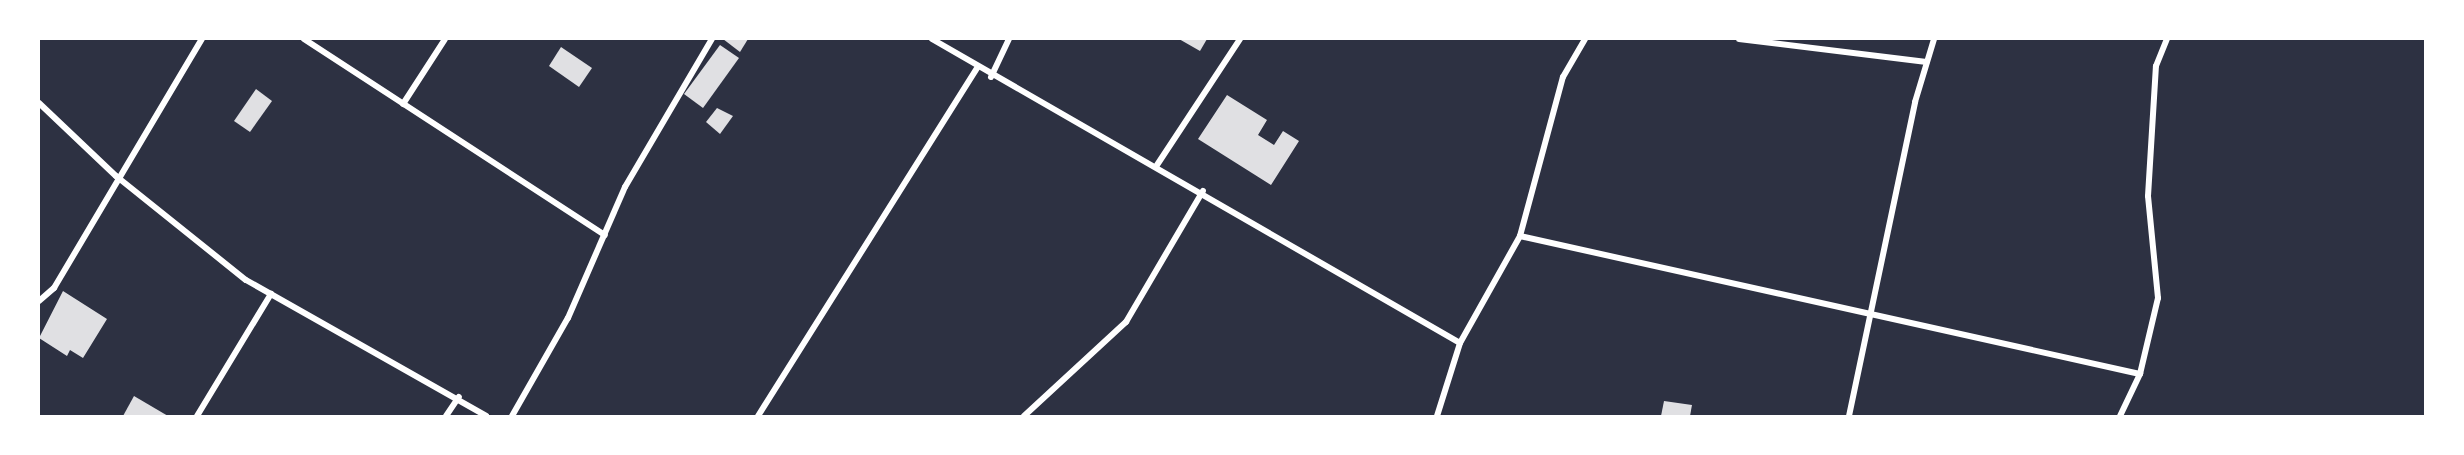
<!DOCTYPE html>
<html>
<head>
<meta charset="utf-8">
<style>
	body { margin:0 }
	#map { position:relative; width:2464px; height:455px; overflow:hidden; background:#2d3142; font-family:"Source Serif 4",serif }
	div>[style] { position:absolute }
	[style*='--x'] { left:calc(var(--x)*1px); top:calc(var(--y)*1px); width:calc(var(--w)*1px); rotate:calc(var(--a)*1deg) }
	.building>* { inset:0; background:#e0e0e3 }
	.minor>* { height:6px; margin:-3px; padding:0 3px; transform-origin:3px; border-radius:3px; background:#fff }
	span { translate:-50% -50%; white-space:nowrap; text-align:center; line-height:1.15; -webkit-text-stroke:6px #fff; paint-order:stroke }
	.frame { position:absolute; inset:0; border:40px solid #fff; pointer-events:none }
</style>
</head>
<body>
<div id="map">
	<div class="building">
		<i style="clip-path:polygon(723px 39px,748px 39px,740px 52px)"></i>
		<i style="clip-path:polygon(1179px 39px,1207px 39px,1200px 51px)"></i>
		<i style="clip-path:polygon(720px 45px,739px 58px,703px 108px,684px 94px)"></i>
		<i style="clip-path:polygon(561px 47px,592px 68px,579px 87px,549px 66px)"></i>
		<i style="clip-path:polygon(256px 89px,272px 101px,250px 132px,234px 121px)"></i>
		<i style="clip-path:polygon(1227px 95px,1267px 120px,1258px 135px,1274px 145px,1283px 131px,1299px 141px,1271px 185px,1198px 139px)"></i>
		<i style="clip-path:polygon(717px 108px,733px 116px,720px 134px,706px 122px)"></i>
		<i style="clip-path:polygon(63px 291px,107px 319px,83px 358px,70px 350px,67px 356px,39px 338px)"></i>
		<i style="clip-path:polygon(134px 396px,168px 416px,123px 416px)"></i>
		<i style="clip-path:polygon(1664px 401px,1692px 405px,1690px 416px,1661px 416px)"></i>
	</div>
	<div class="minor">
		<i style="--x:304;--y:39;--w:359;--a:33.1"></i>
		<i style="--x:932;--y:39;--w:609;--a:29.93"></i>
		<i style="--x:1739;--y:39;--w:189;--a:7"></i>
		<i style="--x:991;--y:77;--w:42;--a:-64.7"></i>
		<i style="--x:39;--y:103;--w:106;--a:43.5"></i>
		<i style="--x:116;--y:176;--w:166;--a:38.7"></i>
		<i style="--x:246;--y:280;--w:276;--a:29.5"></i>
		<i style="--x:403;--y:104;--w:77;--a:-57.1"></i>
		<i style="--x:1157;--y:165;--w:151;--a:-56.6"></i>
		<i style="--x:1520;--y:236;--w:165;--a:-74.9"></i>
		<i style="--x:1563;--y:77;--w:44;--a:-59.9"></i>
		<i style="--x:39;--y:301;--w:20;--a:-41"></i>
		<i style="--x:54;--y:288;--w:290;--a:-59.3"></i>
		<i style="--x:197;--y:416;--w:143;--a:-58.8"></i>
		<i style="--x:446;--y:416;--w:23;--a:-56"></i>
		<i style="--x:512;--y:416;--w:113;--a:-60.3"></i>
		<i style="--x:568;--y:318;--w:143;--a:-66.5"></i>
		<i style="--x:625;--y:187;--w:172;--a:-59.6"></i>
		<i style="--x:758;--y:416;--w:411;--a:-57.8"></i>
		<i style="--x:1024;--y:416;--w:139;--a:-42.7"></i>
		<i style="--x:1126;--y:322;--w:152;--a:-59.6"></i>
		<i style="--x:1437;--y:416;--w:77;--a:-72.5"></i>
		<i style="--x:1460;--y:343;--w:123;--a:-60.7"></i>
		<i style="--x:1520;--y:236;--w:635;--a:12.55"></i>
		<i style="--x:1849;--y:416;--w:321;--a:-78.1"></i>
		<i style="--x:1915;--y:102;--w:66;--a:-73.2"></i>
		<i style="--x:2120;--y:416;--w:47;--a:-64.5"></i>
		<i style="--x:2140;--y:374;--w:78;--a:-76.7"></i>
		<i style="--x:2158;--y:298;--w:102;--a:-95.6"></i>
		<i style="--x:2148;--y:196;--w:130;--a:-86.5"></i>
		<i style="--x:2156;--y:66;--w:29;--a:-68"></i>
	</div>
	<div class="frame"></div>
</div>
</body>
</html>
